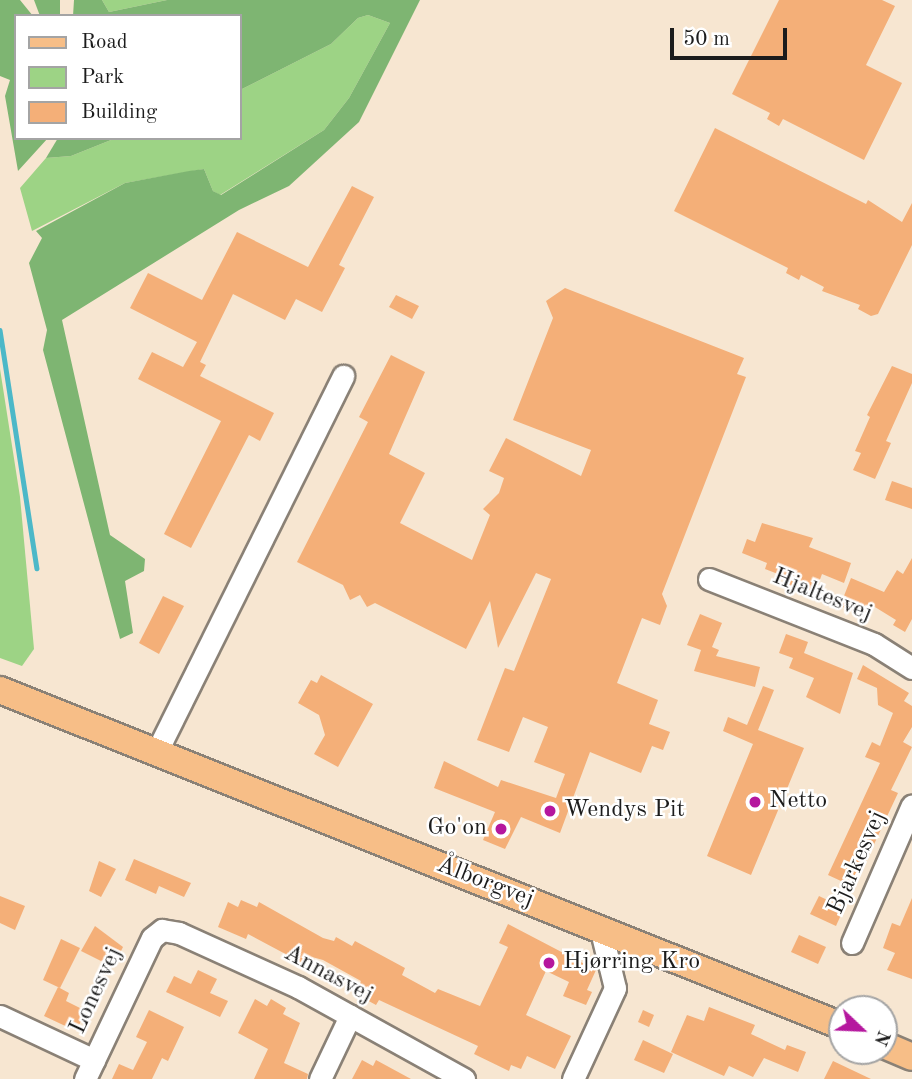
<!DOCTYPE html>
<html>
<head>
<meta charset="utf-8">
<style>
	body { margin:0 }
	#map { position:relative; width:912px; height:1079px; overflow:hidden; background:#f7e6d1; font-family:"Old Standard TT",serif }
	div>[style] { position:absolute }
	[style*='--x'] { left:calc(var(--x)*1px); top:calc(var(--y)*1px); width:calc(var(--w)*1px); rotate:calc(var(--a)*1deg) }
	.green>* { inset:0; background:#9dd385 }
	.forest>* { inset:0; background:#7eb572 }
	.stream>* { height:4.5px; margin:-2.25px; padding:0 2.25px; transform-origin:2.25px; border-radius:2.25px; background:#4cb8c8 }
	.building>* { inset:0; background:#f4af78 }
	.roads { filter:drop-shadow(2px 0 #8a8176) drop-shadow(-2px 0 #8a8176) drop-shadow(0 2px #8a8176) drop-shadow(0 -2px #8a8176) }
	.minor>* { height:21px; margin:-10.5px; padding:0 10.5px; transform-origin:10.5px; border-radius:10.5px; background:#fff }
	.major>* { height:26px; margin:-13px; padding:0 13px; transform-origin:13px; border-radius:13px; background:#f7be87 }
	.dots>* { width:19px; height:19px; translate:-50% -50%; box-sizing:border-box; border:4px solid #fff; border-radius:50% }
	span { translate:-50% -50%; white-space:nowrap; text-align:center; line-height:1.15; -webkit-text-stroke:5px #fff; paint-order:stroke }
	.street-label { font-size:24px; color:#1c1c1c }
	.poi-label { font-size:24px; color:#1c1c1c }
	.left { translate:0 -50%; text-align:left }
	.right { translate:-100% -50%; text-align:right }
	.legend { position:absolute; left:14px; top:14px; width:228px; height:126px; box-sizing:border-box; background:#fff; border:2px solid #a4a4a4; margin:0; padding:9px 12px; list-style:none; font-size:21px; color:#1c1c1c }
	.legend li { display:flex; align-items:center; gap:14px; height:35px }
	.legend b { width:35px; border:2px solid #a4a4a4 }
	.north { position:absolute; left:828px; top:995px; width:70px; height:70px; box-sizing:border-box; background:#fff; border:2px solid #a4a4a4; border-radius:50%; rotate:113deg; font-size:19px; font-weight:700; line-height:28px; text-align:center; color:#1c1c1c }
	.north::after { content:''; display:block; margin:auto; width:24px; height:32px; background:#b5179e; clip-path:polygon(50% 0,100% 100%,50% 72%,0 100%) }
	.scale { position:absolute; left:670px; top:28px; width:117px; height:32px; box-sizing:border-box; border:4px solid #1c1c1c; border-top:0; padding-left:9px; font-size:21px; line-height:24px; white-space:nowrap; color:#1c1c1c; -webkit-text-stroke:5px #fff; paint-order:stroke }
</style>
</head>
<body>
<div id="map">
	<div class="green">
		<i style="clip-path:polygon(102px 0,167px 0,109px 12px)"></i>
		<i style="clip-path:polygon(368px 15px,390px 23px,349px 98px,324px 130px,220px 195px,213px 191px,204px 169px,125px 183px,32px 231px,20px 188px,46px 158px,71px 156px,116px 138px,240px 138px,240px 90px,331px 44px,358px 18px)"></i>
		<i style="clip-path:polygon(0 369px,20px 497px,34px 649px,22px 666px,0 658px)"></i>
	</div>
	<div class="forest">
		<i style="clip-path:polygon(0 0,20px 0,33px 16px,16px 16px,16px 138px,48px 138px,18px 171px,5px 96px,10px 80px,0 76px)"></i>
		<i style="clip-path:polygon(34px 0,60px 0,60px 16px,40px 16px)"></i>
		<i style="clip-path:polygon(74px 0,102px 0,109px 12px,167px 0,420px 0,359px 122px,289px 186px,239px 210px,62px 320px,110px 535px,145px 559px,144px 571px,125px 581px,133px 633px,120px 639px,43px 350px,47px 330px,29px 263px,42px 238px,36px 231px,125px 183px,189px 171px,204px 169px,213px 191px,221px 195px,324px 130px,349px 98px,390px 23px,368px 15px,358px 18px,331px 44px,240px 90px,240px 16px,73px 16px)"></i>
		<i style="clip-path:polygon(58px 138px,116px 138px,71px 156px,46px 158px)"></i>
	</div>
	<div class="stream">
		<i style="--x:0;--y:330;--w:241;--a:81.2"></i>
	</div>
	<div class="building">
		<i style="clip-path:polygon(779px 0,882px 0,895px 6px,866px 65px,902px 83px,864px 160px,783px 119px,779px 126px,767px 119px,770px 113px,732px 94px)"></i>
		<i style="clip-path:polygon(715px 128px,866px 204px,868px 200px,902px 222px,912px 203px,912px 245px,878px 314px,871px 316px,858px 309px,860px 305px,822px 291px,824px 287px,801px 275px,799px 280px,786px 273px,788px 268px,674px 211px)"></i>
		<i style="clip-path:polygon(352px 186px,374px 197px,339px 265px,345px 268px,322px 312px,296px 299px,285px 320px,233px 294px,200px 362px,206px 365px,200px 376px,274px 413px,260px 441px,249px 435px,191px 548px,164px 534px,221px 421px,138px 379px,152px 352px,183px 367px,197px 342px,130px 308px,148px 273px,202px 300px,237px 232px,308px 267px)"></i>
		<i style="clip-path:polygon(565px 288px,744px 358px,737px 374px,746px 377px,662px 594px,667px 606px,660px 625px,642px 618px,617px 683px,658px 700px,649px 724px,670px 732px,663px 750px,652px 746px,641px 773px,590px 752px,560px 833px,521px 817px,505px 849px,483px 840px,495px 812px,434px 788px,444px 761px,498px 787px,501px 780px,556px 798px,565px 774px,534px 762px,548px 727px,523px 717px,509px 752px,477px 740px,505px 668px,514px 671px,551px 579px,536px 573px,498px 648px,490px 601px,466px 649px,375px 603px,367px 607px,360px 595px,350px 600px,343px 585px,297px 562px,368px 422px,359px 417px,391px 355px,425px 372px,389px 454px,425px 473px,400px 523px,472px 560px,490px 515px,483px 509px,499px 493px,504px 478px,489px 471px,506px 438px,581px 476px,591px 450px,513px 420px,553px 318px,546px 301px)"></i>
		<i style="clip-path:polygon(396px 295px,419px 306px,412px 319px,389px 307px)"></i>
		<i style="clip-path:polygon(892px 366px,912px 374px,912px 383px,886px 441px,891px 443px,875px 479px,853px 470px,861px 453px,855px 451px,870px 417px,867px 415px)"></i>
		<i style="clip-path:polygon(892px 481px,912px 488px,912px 509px,885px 500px)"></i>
		<i style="clip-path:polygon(762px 523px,813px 538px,809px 547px,851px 563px,844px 583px,822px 574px,814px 596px,789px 585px,791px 579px,765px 569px,767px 563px,742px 553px,747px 539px,755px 542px)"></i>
		<i style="clip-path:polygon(912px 558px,912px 619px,905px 632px,893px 625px,896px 620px,870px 604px,866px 616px,840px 606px,851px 578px,884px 592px,897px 570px,903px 574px)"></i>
		<i style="clip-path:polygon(163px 596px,184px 606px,159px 654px,139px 643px)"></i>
		<i style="clip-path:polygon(700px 614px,722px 623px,712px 647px,719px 650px,716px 656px,760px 667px,755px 687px,694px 671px,701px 650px,687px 645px)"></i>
		<i style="clip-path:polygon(786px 634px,808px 642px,804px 653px,853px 673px,840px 714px,806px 697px,814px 678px,789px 668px,793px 658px,779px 653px)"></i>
		<i style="clip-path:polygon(863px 665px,909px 693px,904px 701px,912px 706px,912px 727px,903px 742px,912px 747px,891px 790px,898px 793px,854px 887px,828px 875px,880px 763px,865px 757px,872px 742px,880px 746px,893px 713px,878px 705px,877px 688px,857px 679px)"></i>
		<i style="clip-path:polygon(321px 675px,373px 704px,338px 767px,314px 754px,325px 735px,319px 715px,298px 703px,311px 680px,317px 683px)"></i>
		<i style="clip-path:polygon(763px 686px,774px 690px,758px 730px,804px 748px,751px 875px,707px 856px,753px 744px,723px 731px,728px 717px,747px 725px)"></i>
		<i style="clip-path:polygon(134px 859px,191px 883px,184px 897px,159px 886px,156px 894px,125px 880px)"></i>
		<i style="clip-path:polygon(99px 861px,116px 869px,101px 897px,89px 891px)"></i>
		<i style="clip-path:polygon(0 896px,25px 906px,15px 930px,0 923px)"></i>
		<i style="clip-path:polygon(819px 896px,844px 908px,836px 926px,810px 914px)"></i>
		<i style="clip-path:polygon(912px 898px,912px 979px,887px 970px,895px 953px,883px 948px,892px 923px,900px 926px)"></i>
		<i style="clip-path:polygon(241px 900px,257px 907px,259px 902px,323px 938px,334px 941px,336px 937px,352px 946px,355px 941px,405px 968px,402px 975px,435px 993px,438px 989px,480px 1006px,508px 947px,499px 943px,508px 924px,596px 970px,587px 990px,592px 992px,586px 1005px,563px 996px,569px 982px,546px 971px,526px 1015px,571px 1036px,555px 1069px,527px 1056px,521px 1069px,511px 1065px,509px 1071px,474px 1054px,478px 1046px,379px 1000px,376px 1005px,354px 993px,361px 981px,323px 960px,312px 957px,308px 966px,248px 934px,246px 939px,218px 927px,228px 902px,238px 907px)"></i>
		<i style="clip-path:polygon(95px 926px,123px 947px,113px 967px,81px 951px)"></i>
		<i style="clip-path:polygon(799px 935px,826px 947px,818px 964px,791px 952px)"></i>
		<i style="clip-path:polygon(61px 939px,80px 948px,60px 988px,43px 980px)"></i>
		<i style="clip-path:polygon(198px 970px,217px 979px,210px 993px,228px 1001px,220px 1017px,166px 992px,174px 976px,191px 984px)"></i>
		<i style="clip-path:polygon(58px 987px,69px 993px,66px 1001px,86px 1011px,76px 1031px,44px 1016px)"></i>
		<i style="clip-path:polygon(255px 999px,267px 1006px,271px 999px,286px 1008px,283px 1014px,300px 1023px,284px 1063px,308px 1074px,307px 1079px,254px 1079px,268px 1049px,238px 1033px)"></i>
		<i style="clip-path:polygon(709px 1007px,755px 1025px,751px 1034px,785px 1050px,787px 1045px,806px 1052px,798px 1072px,764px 1058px,753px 1077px,729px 1066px,724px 1076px,671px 1052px,687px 1015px,704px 1021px)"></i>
		<i style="clip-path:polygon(149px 1010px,184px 1027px,168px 1061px,162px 1058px,152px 1079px,112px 1079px,119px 1064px,133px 1070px,147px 1042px,136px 1037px)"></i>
		<i style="clip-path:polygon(643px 1010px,654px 1015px,649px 1027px,638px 1022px)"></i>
		<i style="clip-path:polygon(643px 1040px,673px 1054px,664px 1073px,634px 1060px)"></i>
		<i style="clip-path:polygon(362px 1060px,373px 1066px,376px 1060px,411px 1079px,352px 1079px)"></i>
		<i style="clip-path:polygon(833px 1061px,871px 1079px,824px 1079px)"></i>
	</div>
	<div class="roads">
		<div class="minor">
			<i style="--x:709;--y:579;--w:177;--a:21.5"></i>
			<i style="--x:874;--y:644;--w:45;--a:32.3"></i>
			<i style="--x:157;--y:751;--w:419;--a:-63.6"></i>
			<i style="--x:852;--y:943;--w:150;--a:-66.5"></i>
			<i style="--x:0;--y:1016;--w:104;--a:25.1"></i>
			<i style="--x:85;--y:1079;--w:156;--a:-64.6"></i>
			<i style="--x:152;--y:938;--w:13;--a:-39"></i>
			<i style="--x:162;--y:930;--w:17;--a:10"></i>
			<i style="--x:179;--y:933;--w:131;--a:24.4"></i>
			<i style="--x:298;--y:987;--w:190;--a:29"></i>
			<i style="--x:320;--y:1079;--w:70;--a:-64.5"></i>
			<i style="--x:573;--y:1079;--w:100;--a:-65.2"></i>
			<i style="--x:615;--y:988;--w:63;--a:-103.8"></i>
		</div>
		<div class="major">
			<i style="--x:0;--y:690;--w:907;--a:21.75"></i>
			<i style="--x:884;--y:1045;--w:30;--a:23"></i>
		</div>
	</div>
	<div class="dots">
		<i style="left:755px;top:802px;background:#b5179e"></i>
		<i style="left:550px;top:811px;background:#b5179e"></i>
		<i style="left:501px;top:829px;background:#b5179e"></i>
		<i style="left:549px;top:963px;background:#b5179e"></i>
	</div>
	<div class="street-label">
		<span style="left:822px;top:596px;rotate:22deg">Hjaltesvej</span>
		<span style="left:858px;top:863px;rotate:-66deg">Bjarkesvej</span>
		<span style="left:485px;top:883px;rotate:21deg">Ålborgvej</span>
		<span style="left:328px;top:975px;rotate:28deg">Annasvej</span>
		<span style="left:97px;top:991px;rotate:-65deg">Lonesvej</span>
	</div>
	<div class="poi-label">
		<span class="left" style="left:769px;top:802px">Netto</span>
		<span class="left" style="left:564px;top:811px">Wendys Pit</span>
		<span class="right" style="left:487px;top:829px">Go'on</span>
		<span class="left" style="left:563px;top:963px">Hjørring Kro</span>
	</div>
	<ul class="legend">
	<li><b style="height:9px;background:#f7be87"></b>Road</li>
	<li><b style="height:19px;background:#9dd385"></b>Park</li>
	<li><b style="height:19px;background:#f4af78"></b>Building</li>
	</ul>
	<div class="north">N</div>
	<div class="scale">50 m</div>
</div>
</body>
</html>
